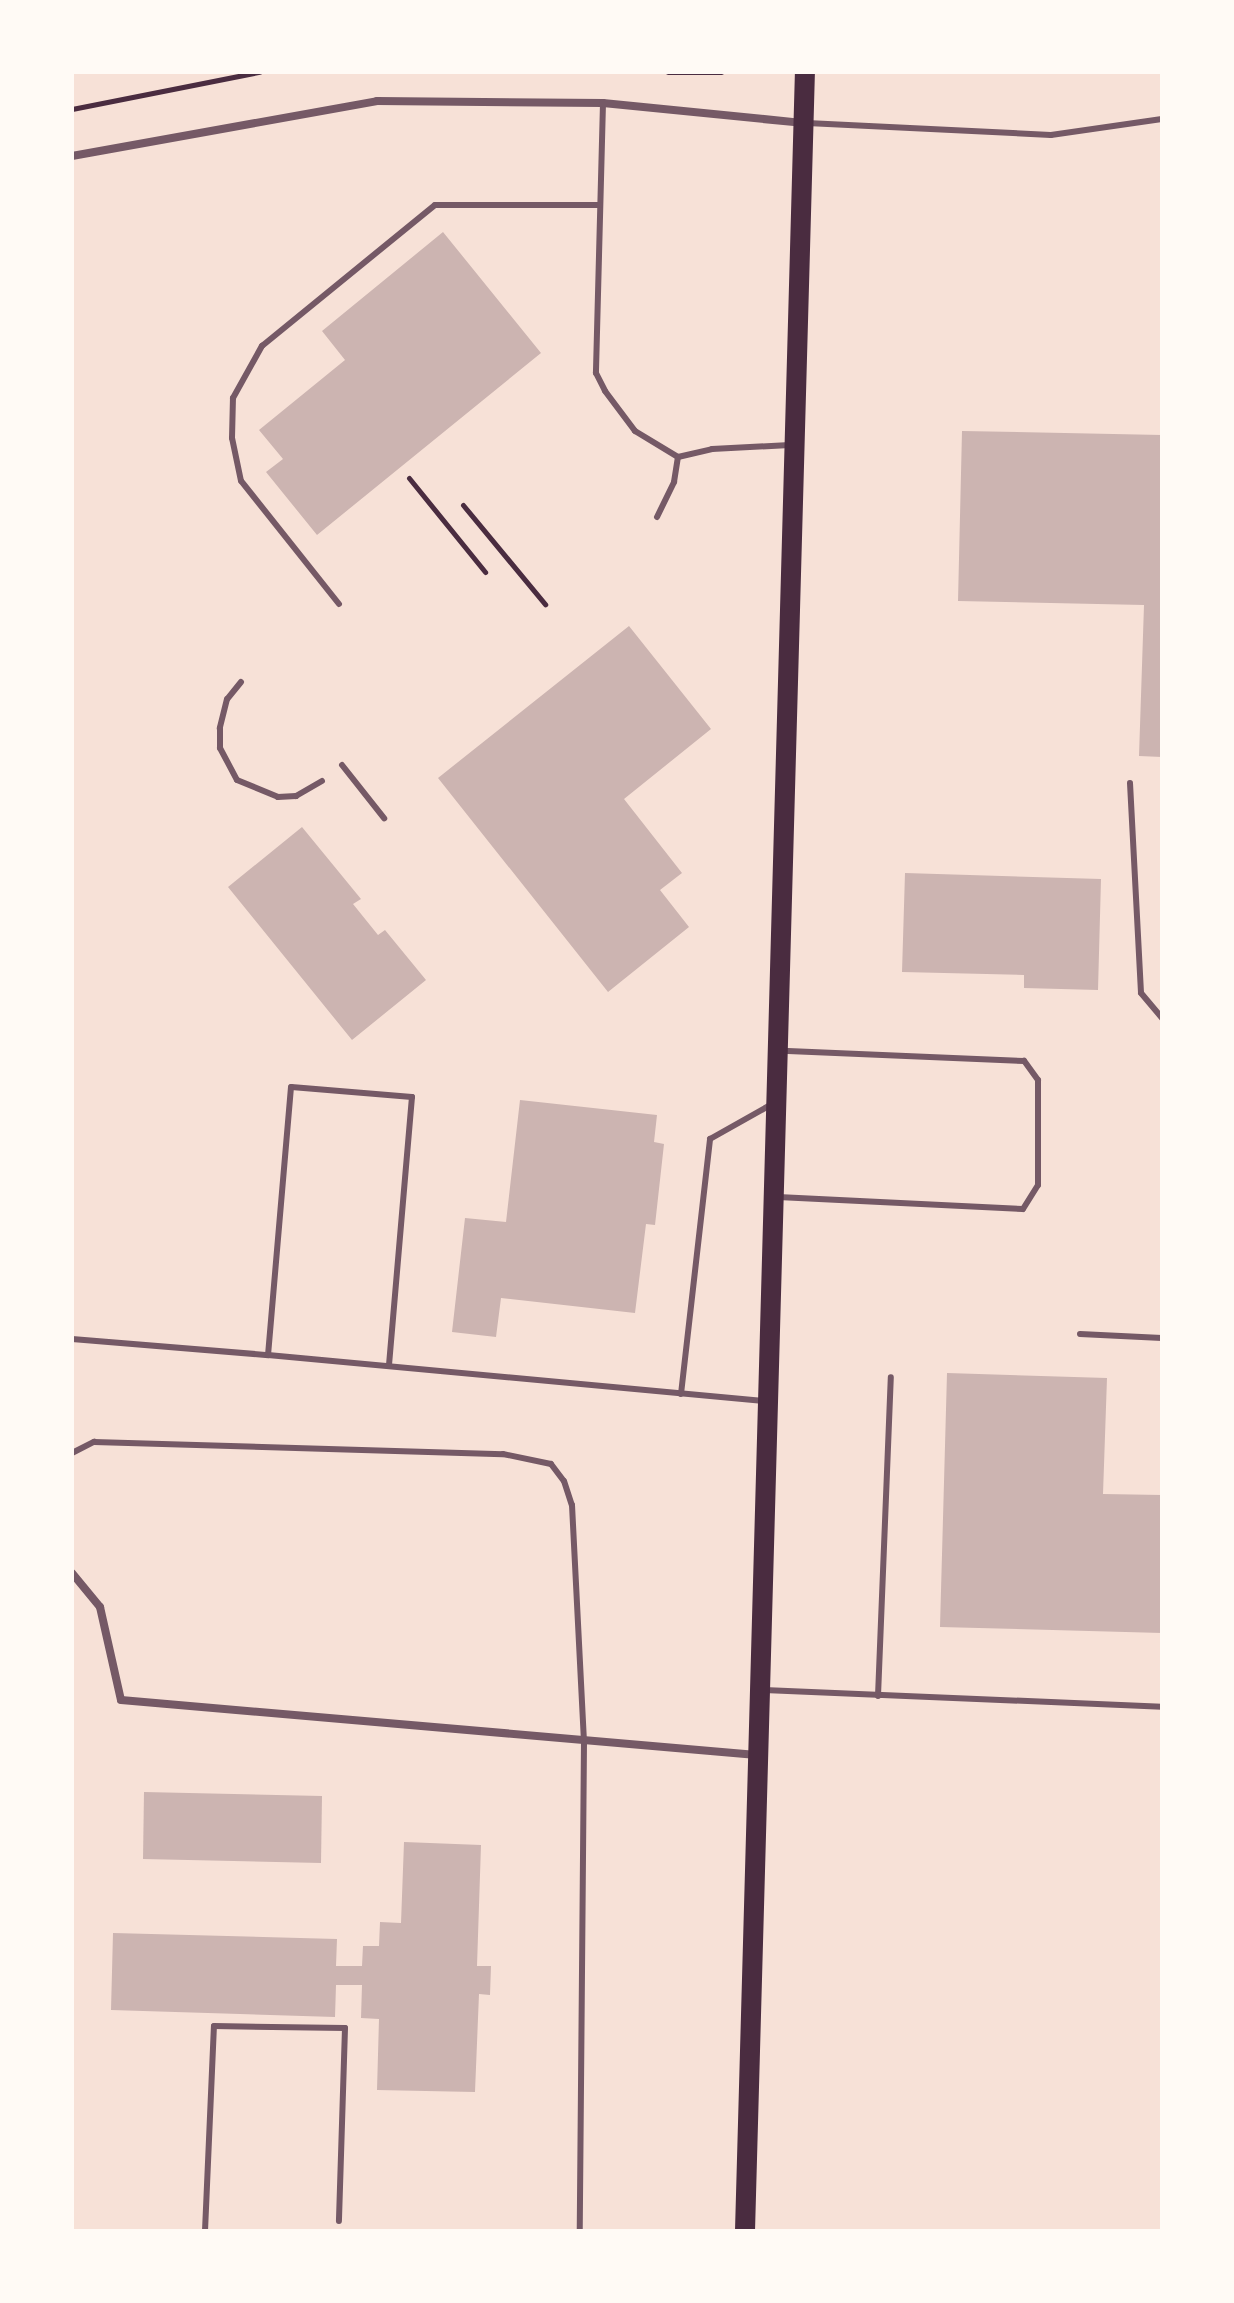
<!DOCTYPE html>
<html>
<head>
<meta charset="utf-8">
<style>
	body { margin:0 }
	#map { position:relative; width:1234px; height:2303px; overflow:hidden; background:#f7e1d7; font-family:"PT Sans",sans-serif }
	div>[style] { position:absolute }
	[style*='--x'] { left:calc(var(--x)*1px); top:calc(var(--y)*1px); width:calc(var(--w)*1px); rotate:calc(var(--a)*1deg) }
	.building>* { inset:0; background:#ccb4b1 }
	.path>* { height:5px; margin:-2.5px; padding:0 2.5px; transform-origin:2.5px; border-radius:2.5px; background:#4a2c40 }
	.service>* { height:6px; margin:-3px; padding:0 3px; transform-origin:3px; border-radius:3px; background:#755966 }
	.minor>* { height:8px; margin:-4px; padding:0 4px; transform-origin:4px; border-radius:4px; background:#755966 }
	.primary>* { height:20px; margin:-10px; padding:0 10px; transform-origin:10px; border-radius:10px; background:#4a2c40 }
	span { translate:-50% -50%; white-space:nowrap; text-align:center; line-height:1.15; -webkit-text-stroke:7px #fffaf5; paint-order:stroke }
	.frame { position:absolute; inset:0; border:74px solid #fffaf5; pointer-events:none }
</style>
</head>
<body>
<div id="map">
	<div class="building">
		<i style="clip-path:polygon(443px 232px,541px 353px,317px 535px,266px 472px,283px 459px,259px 430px,345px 360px,322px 331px)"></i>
		<i style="clip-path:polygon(962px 431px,1162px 435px,1162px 757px,1139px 756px,1144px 605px,958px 601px)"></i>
		<i style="clip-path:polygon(629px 626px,711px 729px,624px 799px,682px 873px,660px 890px,689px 927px,608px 992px,438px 778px)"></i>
		<i style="clip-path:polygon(302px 827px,361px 899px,353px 904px,378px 935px,385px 930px,426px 980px,352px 1040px,228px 887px)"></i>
		<i style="clip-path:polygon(905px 873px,1101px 879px,1098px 990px,1024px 988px,1024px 975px,902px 972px)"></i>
		<i style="clip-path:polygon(520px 1100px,657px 1115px,654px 1142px,664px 1144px,655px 1225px,646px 1224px,635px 1313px,501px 1298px,496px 1337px,452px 1332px,465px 1218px,506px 1222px)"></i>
		<i style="clip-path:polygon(947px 1373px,1107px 1378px,1103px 1494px,1162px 1495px,1162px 1633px,940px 1627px)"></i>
		<i style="clip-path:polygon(144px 1792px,322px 1796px,321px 1863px,143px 1859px)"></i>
		<i style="clip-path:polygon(404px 1842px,481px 1845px,477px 1966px,491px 1966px,490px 1995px,479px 1994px,475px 2092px,377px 2090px,379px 2019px,361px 2018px,362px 1985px,336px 1985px,335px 2017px,111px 2010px,113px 1933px,337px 1939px,336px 1966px,362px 1966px,363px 1946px,379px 1946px,380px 1922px,401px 1923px)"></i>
	</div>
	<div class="path">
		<i style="--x:668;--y:72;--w:53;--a:0"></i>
		<i style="--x:72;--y:109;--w:191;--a:-11.2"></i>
		<i style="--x:409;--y:478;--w:121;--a:51"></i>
		<i style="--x:463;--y:505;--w:129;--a:50.4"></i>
	</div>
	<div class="service">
		<i style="--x:603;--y:103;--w:270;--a:91.5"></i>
		<i style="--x:596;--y:373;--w:20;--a:63"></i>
		<i style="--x:605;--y:391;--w:50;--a:53.1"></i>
		<i style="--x:635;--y:431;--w:50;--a:31.2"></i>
		<i style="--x:678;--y:457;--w:35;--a:-13"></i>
		<i style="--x:712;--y:449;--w:78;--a:-2.9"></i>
		<i style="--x:807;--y:123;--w:244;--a:2.8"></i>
		<i style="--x:1051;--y:135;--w:112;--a:-8.2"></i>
		<i style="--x:657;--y:517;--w:39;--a:-64"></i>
		<i style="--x:674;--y:482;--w:25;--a:-81"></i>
		<i style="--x:339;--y:604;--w:157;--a:-128.5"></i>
		<i style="--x:241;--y:481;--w:44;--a:-101.8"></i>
		<i style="--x:232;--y:438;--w:40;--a:-88.6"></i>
		<i style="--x:233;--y:398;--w:60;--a:-60.9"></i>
		<i style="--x:262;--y:346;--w:223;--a:-39.2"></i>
		<i style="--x:435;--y:205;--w:165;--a:0"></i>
		<i style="--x:241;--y:682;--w:22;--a:129"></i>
		<i style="--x:227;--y:699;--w:30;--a:104"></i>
		<i style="--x:220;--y:728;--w:20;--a:90"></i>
		<i style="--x:220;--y:748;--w:36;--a:62"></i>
		<i style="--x:237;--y:780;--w:44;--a:22.5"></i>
		<i style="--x:278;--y:797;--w:18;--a:-3"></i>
		<i style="--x:296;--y:796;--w:30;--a:-30"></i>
		<i style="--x:342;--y:765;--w:68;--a:51.6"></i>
		<i style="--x:1130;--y:783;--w:210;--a:87"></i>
		<i style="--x:1141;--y:993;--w:33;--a:50"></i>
		<i style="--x:778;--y:1197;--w:245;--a:2.8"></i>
		<i style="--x:1023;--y:1209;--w:28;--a:-58"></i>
		<i style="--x:1038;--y:1185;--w:105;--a:-90"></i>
		<i style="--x:1038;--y:1080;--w:24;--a:-126"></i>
		<i style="--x:1024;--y:1061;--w:242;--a:-177.6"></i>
		<i style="--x:1080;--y:1334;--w:82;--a:2.8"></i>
		<i style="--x:72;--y:1339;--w:197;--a:4.7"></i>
		<i style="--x:389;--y:1365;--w:269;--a:-85.1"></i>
		<i style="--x:412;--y:1097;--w:121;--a:-175.3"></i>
		<i style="--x:291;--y:1087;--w:269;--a:94.9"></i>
		<i style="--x:268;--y:1355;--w:498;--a:5.3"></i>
		<i style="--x:681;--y:1394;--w:257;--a:-83.5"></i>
		<i style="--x:710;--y:1139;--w:71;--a:-29.4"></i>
		<i style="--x:72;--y:1453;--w:25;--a:-27"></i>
		<i style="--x:94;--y:1442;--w:409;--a:1.7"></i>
		<i style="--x:503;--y:1454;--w:49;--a:11.8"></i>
		<i style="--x:551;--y:1464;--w:21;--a:53"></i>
		<i style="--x:564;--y:1481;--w:25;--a:72"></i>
		<i style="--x:572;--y:1505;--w:237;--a:87.1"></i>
		<i style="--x:584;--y:1742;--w:489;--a:90.5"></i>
		<i style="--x:764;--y:1690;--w:398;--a:2.4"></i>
		<i style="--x:878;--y:1696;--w:319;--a:-87.7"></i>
		<i style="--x:205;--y:2231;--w:205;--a:-87.5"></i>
		<i style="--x:214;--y:2026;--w:131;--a:0.9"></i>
		<i style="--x:345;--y:2028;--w:193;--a:91.8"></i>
	</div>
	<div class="minor">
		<i style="--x:72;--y:156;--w:310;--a:-10.2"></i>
		<i style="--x:377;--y:101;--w:226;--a:0.5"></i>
		<i style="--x:603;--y:103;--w:200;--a:5.7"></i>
		<i style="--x:72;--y:1573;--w:44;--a:50.5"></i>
		<i style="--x:100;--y:1607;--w:95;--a:77.3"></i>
		<i style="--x:121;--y:1700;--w:638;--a:4.94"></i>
	</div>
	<div class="primary">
		<i style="--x:745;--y:2231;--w:2160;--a:-88.41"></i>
	</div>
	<div class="frame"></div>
</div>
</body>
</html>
